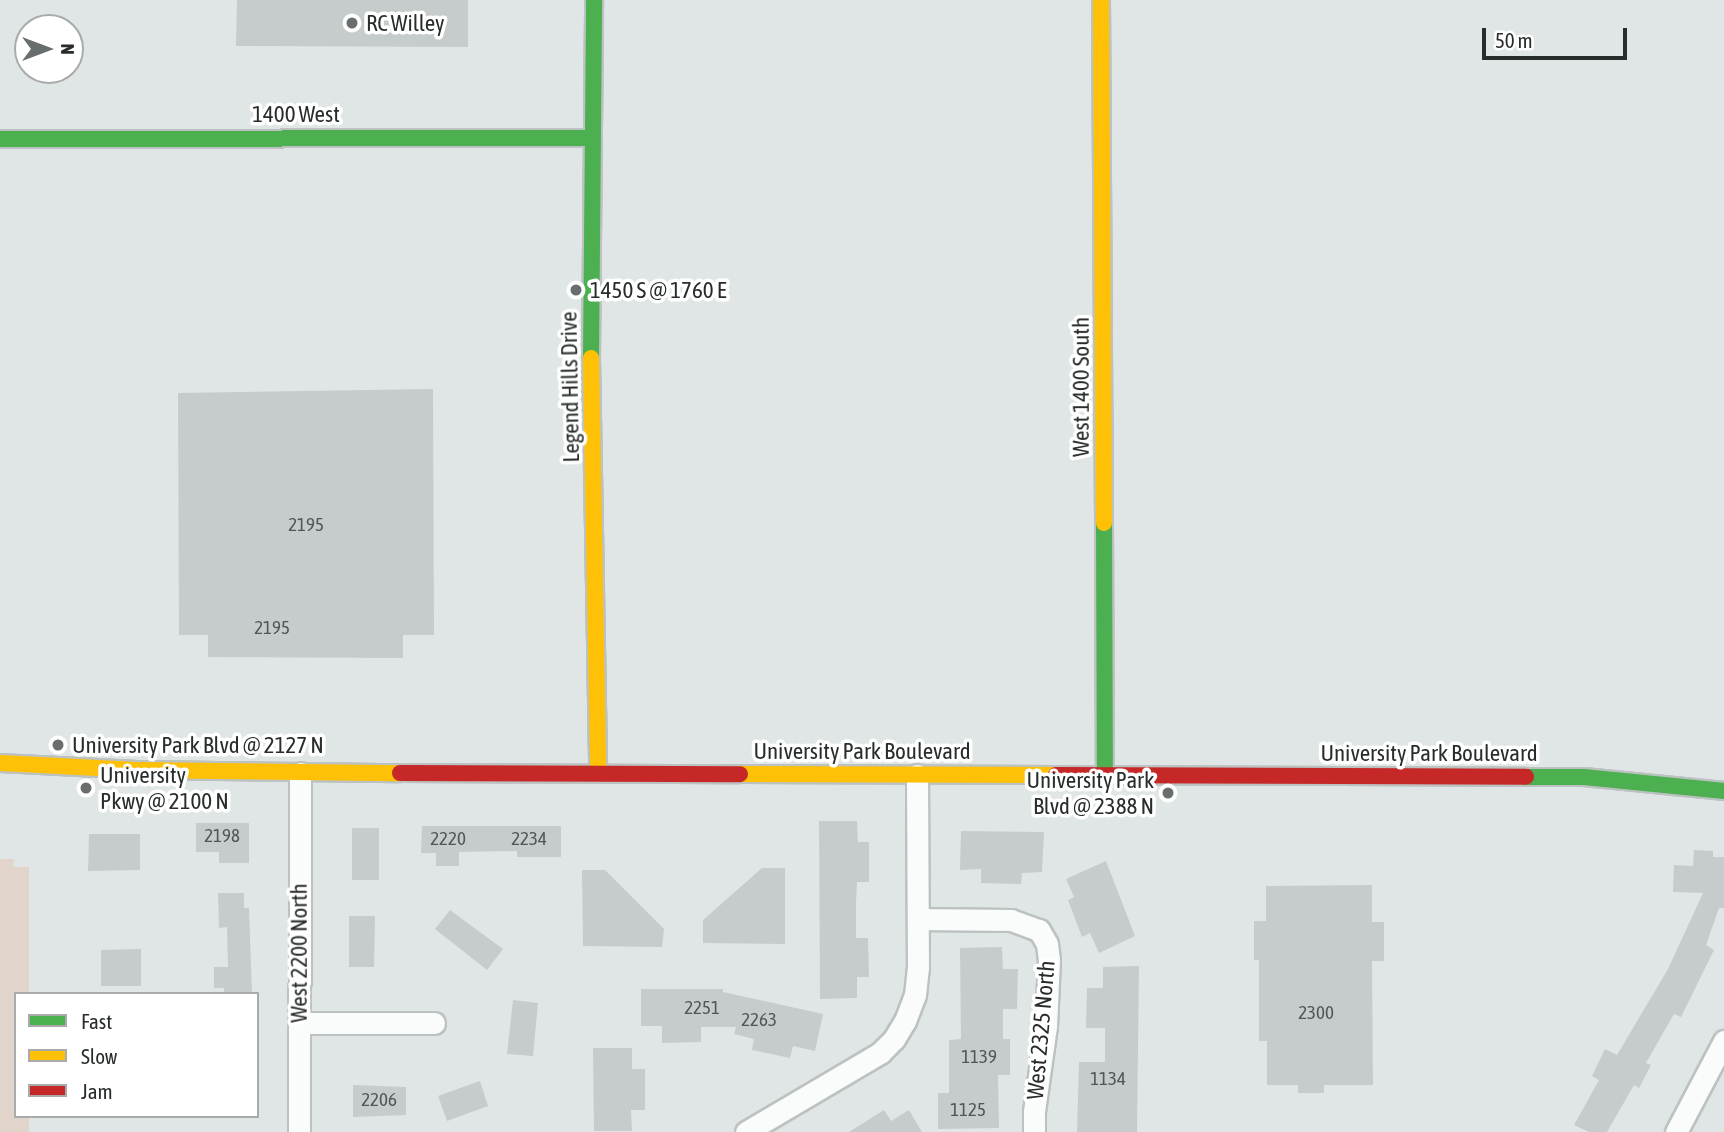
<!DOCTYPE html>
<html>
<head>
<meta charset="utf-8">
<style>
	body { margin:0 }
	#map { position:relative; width:1724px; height:1132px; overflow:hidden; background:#dfe6e5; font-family:"Asap Condensed",sans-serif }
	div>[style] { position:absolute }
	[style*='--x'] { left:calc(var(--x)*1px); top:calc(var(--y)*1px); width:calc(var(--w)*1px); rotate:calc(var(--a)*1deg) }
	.green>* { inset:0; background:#e1d4cb }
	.building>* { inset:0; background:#c6cccb }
	.roads { filter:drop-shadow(2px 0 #bcc2c1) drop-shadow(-2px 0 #bcc2c1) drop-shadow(0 2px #bcc2c1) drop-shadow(0 -2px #bcc2c1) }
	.street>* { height:21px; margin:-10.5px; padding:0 10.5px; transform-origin:10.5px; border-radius:10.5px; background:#fafbfb }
	.fast>* { height:16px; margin:-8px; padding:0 8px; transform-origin:8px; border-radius:8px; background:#4caf50 }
	.slow>* { height:16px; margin:-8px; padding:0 8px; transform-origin:8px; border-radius:8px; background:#ffc107 }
	.jam>* { height:16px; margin:-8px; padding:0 8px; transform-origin:8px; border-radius:8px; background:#c62828 }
	.dots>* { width:19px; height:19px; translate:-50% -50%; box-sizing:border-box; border:4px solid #fff; border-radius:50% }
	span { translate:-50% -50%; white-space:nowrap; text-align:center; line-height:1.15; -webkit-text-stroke:7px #fff; paint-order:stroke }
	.number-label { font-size:19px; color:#515656 }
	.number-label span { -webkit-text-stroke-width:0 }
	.poi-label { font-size:23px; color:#282d2c }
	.left { translate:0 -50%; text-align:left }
	.right { translate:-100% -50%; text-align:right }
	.street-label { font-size:23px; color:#282d2c }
	.legend { position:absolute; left:14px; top:992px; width:245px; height:126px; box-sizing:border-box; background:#fff; border:2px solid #a9abab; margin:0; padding:9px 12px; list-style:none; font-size:21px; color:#282d2c }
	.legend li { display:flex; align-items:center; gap:14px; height:35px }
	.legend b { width:35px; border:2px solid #a9abab }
	.north { position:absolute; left:14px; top:14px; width:70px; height:70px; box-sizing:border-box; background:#fff; border:2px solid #a9abab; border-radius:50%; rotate:90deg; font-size:19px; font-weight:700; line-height:28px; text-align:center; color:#282d2c }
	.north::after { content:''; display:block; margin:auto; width:24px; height:32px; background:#686e6d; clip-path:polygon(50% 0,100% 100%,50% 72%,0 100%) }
	.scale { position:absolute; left:1482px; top:28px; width:145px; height:32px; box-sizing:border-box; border:4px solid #282d2c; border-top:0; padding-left:9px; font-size:21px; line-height:24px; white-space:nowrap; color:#282d2c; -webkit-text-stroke:5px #fff; paint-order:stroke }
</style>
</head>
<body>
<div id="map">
	<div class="green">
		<i style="clip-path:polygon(0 859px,14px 859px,13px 867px,29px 867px,29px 994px,16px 994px,16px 1116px,29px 1116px,29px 1132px,0 1132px)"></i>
	</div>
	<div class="building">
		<i style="clip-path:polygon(237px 0,468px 0,468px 47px,236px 46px)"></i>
		<i style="clip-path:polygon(433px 389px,434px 635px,403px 635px,403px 658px,208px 657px,208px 635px,179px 635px,178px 393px)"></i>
		<i style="clip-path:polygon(819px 821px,857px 821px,858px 842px,869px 842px,869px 882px,857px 882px,856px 903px,856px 938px,868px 938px,869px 977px,857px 977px,857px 998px,820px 999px)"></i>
		<i style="clip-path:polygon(196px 823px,249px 823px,249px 863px,219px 863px,219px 852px,196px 852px)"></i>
		<i style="clip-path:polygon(422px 826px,561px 826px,561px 857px,517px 857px,517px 851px,459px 852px,459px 866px,436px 866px,436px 853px,421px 853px)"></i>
		<i style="clip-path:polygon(352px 828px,379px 828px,379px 880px,352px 880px)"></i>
		<i style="clip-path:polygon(961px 831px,1044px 832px,1042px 872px,1022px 873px,1021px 884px,981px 883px,981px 869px,960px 870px)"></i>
		<i style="clip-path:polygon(89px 834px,140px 834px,140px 870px,88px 871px)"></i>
		<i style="clip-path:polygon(1694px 850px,1713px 851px,1713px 857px,1724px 857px,1724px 908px,1719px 908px,1706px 945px,1714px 950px,1681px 1017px,1674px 1014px,1646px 1063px,1651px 1065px,1639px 1088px,1634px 1085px,1607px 1132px,1589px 1132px,1574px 1125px,1599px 1080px,1592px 1076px,1605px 1049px,1617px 1055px,1668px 969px,1703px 893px,1673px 892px,1674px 865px,1693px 866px)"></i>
		<i style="clip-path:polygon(1106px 861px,1135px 936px,1099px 953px,1090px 933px,1082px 937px,1068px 900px,1074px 897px,1066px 879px)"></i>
		<i style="clip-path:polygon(762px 868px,785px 868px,785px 944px,703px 943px,703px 920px)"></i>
		<i style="clip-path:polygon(582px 870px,605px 870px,664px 929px,662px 947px,583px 946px)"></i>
		<i style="clip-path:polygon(1372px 885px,1372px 922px,1384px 922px,1384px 961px,1372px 961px,1373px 1085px,1324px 1085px,1324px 1093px,1298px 1093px,1298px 1085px,1267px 1085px,1267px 1041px,1259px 1041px,1259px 960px,1254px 960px,1254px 921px,1266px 921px,1266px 886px)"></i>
		<i style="clip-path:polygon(218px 893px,244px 893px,244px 908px,249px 908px,252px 994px,224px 994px,224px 988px,214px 988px,214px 967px,228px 967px,227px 927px,219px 928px)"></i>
		<i style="clip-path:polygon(450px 910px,503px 949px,487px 970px,435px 929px)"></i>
		<i style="clip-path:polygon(349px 916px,375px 916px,374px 967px,349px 967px)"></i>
		<i style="clip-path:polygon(1002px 947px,1003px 969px,1018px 969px,1017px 1009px,1003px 1009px,1003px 1039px,1010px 1039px,1010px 1075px,998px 1075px,999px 1128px,938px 1129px,938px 1093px,949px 1093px,949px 1040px,961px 1039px,960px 948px)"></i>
		<i style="clip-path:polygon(141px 949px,141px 986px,101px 986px,101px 950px)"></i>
		<i style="clip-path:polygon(1139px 966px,1137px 1132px,1077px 1132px,1079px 1062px,1105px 1062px,1105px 1028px,1086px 1028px,1087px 988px,1103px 988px,1103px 967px)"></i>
		<i style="clip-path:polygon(641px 989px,723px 989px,723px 992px,823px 1014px,815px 1051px,793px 1046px,790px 1058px,752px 1050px,754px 1039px,734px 1034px,736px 1027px,701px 1027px,701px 1042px,662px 1043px,662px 1026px,641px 1026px)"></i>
		<i style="clip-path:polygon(513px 1000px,538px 1003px,533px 1056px,507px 1054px)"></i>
		<i style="clip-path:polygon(593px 1048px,632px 1048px,632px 1069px,645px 1069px,645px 1110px,631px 1110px,632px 1131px,594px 1131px)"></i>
		<i style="clip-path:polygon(480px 1081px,488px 1106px,447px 1121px,438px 1096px)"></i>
		<i style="clip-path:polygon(353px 1085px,406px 1087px,406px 1115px,353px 1117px)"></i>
		<i style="clip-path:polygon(884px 1110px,891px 1121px,909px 1110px,922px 1132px,849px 1132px)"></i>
	</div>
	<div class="roads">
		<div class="street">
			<i style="--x:918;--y:919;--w:93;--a:0.6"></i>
			<i style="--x:1011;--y:920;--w:30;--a:20"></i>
			<i style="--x:1039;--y:930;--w:16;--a:60"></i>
			<i style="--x:1047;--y:944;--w:16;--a:83"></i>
			<i style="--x:1049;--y:960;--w:66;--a:92.6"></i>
			<i style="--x:1046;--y:1026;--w:86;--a:98"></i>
			<i style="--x:1034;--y:1111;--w:21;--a:90"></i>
			<i style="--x:299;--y:1023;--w:135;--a:0"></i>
			<i style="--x:299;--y:1132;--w:359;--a:-89.8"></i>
			<i style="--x:746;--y:1132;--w:156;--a:-30.5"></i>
			<i style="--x:880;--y:1053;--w:20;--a:-45"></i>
			<i style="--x:894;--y:1039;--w:21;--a:-59"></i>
			<i style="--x:905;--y:1021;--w:28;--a:-69"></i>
			<i style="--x:915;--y:995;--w:27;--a:-84"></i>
			<i style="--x:918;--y:968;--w:193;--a:-90.3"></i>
			<i style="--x:1676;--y:1132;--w:103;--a:-62.2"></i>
		</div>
		<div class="fast">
			<i style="--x:0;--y:139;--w:592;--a:-0.1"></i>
			<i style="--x:591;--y:358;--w:358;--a:-89.5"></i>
			<i style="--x:1104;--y:523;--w:251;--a:89.8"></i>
			<i style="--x:1526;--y:777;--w:58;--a:0"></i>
			<i style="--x:1584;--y:777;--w:141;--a:5.7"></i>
		</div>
		<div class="slow">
			<i style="--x:1101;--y:0;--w:523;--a:89.67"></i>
			<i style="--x:591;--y:358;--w:415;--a:89"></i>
			<i style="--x:0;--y:763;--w:137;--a:2.9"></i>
			<i style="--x:137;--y:770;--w:263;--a:0.7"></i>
			<i style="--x:740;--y:774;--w:316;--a:0.2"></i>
		</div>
		<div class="jam">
			<i style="--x:400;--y:773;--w:340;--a:0.2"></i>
			<i style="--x:1056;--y:775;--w:470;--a:0.2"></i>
		</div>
	</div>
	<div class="dots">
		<i style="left:352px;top:23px;background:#686e6d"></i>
		<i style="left:576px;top:290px;background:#686e6d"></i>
		<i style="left:58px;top:745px;background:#686e6d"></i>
		<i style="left:86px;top:788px;background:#686e6d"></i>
		<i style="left:1168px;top:793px;background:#686e6d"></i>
	</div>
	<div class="number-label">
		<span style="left:306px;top:525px">2195</span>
		<span style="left:272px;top:628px">2195</span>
		<span style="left:222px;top:836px">2198</span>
		<span style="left:448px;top:839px">2220</span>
		<span style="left:529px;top:839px">2234</span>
		<span style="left:702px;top:1008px">2251</span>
		<span style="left:1316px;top:1013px">2300</span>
		<span style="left:759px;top:1020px">2263</span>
		<span style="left:979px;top:1057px">1139</span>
		<span style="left:1108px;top:1079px">1134</span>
		<span style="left:379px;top:1100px">2206</span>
		<span style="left:968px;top:1110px">1125</span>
	</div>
	<div class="poi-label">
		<span class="left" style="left:366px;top:23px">RC Willey</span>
		<span class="left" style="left:590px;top:290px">1450 S @ 1760 E</span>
		<span class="left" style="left:72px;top:745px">University Park Blvd @ 2127 N</span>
		<span class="left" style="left:100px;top:788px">University<br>Pkwy @ 2100 N</span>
		<span class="right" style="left:1154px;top:793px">University Park<br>Blvd @ 2388 N</span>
	</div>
	<div class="street-label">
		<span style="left:296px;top:114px">1400 West</span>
		<span style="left:570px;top:387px;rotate:-91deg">Legend Hills Drive</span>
		<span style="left:1081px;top:387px;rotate:-90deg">West 1400 South</span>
		<span style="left:862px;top:751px">University Park Boulevard</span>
		<span style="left:1429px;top:753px">University Park Boulevard</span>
		<span style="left:299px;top:953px;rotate:-90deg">West 2200 North</span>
		<span style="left:1041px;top:1030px;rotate:-85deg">West 2325 North</span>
	</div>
	<ul class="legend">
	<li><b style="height:9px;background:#4caf50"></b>Fast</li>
	<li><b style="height:9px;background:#ffc107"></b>Slow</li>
	<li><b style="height:9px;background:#c62828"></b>Jam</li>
	</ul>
	<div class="north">N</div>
	<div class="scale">50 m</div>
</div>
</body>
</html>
